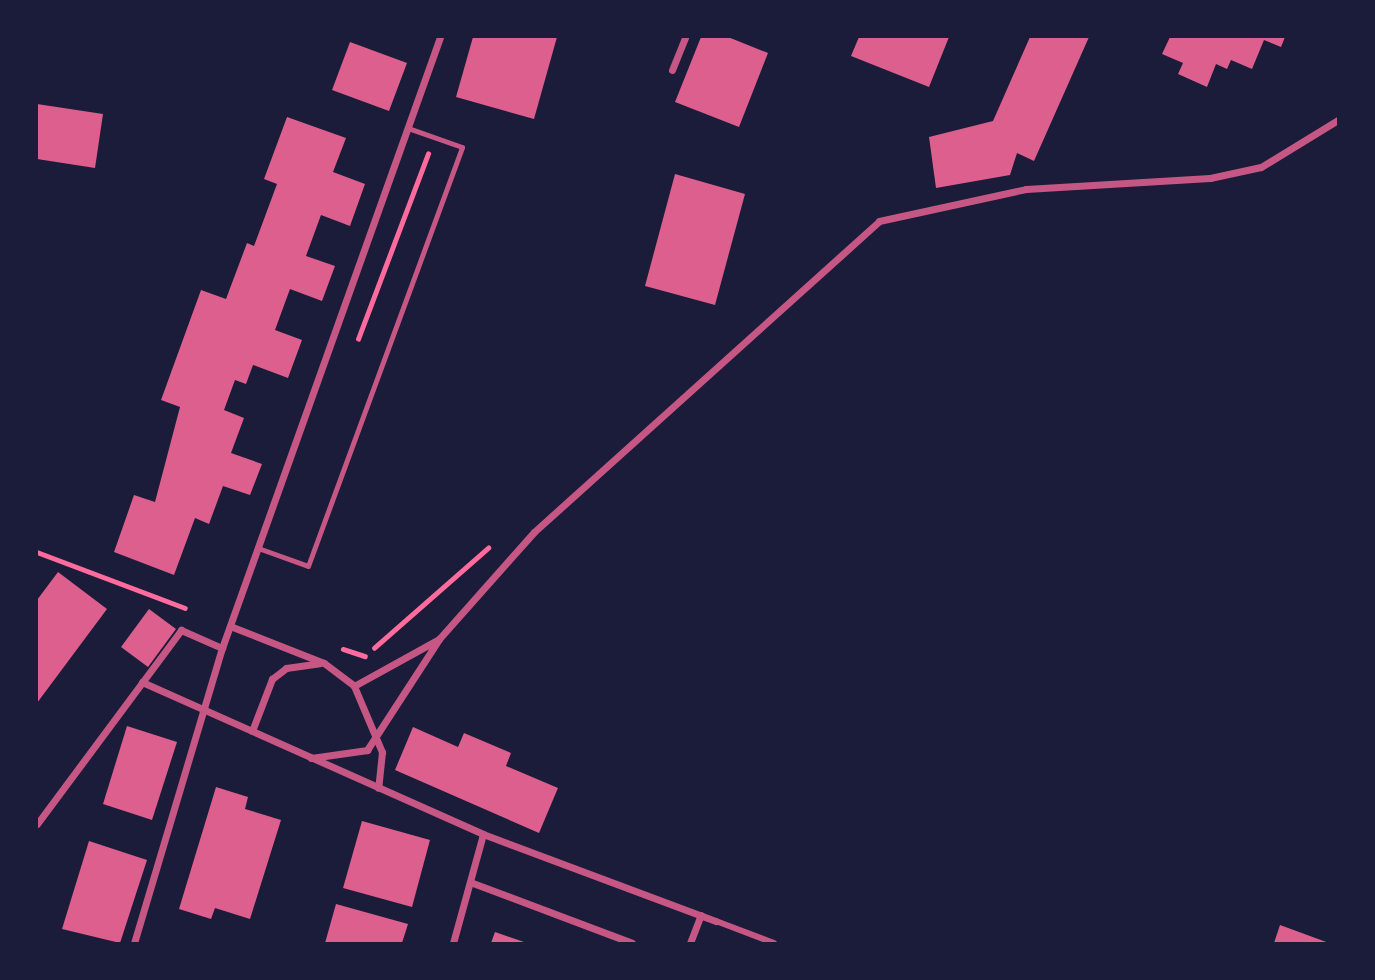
<!DOCTYPE html>
<html>
<head>
<meta charset="utf-8">
<style>
	body { margin:0 }
	#map { position:relative; width:1375px; height:980px; overflow:hidden; background:#1b1b3a; font-family:"Source Sans 3",sans-serif }
	div>[style] { position:absolute }
	[style*='--x'] { left:calc(var(--x)*1px); top:calc(var(--y)*1px); width:calc(var(--w)*1px); rotate:calc(var(--a)*1deg) }
	.building>* { inset:0; background:#dd5f8e }
	.path>* { height:4.5px; margin:-2.25px; padding:0 2.25px; transform-origin:2.25px; border-radius:2.25px; background:#ff6b9d }
	.service>* { height:5px; margin:-2.5px; padding:0 2.5px; transform-origin:2.5px; border-radius:2.5px; background:#c65784 }
	.pedestrian>* { height:6px; margin:-3px; padding:0 3px; transform-origin:3px; border-radius:3px; background:#c65784 }
	.minor>* { height:7px; margin:-3.5px; padding:0 3.5px; transform-origin:3.5px; border-radius:3.5px; background:#c65784 }
	span { translate:-50% -50%; white-space:nowrap; text-align:center; line-height:1.15; -webkit-text-stroke:5px #1b1b3a; paint-order:stroke }
	.frame { position:absolute; inset:0; border:38px solid #1b1b3a; pointer-events:none }
</style>
</head>
<body>
<div id="map">
	<div class="building">
		<i style="clip-path:polygon(473px 37px,557px 37px,534px 119px,456px 97px)"></i>
		<i style="clip-path:polygon(701px 37px,728px 37px,768px 53px,739px 127px,675px 102px)"></i>
		<i style="clip-path:polygon(859px 37px,949px 37px,929px 87px,851px 56px)"></i>
		<i style="clip-path:polygon(1030px 37px,1089px 37px,1034px 161px,1017px 153px,1010px 175px,936px 188px,929px 137px,993px 121px)"></i>
		<i style="clip-path:polygon(1170px 37px,1285px 37px,1281px 47px,1264px 40px,1252px 69px,1231px 60px,1227px 69px,1216px 64px,1207px 87px,1178px 74px,1183px 63px,1162px 54px)"></i>
		<i style="clip-path:polygon(350px 42px,407px 63px,389px 111px,332px 90px)"></i>
		<i style="clip-path:polygon(37px 104px,103px 114px,95px 168px,37px 159px)"></i>
		<i style="clip-path:polygon(287px 117px,346px 138px,333px 172px,365px 184px,350px 226px,321px 215px,306px 256px,335px 266px,322px 301px,290px 289px,275px 330px,302px 340px,288px 378px,253px 365px,246px 384px,235px 380px,224px 410px,244px 418px,231px 453px,262px 464px,250px 495px,223px 486px,209px 524px,195px 518px,174px 575px,114px 552px,134px 495px,155px 502px,180px 407px,161px 400px,201px 290px,226px 299px,247px 243px,254px 246px,277px 184px,264px 179px)"></i>
		<i style="clip-path:polygon(675px 174px,745px 194px,715px 305px,645px 286px)"></i>
		<i style="clip-path:polygon(58px 572px,107px 609px,37px 703px,37px 600px)"></i>
		<i style="clip-path:polygon(149px 609px,176px 629px,148px 667px,121px 647px)"></i>
		<i style="clip-path:polygon(127px 726px,177px 742px,152px 820px,103px 804px)"></i>
		<i style="clip-path:polygon(413px 727px,458px 747px,464px 733px,511px 753px,506px 766px,558px 788px,539px 833px,395px 770px)"></i>
		<i style="clip-path:polygon(216px 787px,248px 797px,245px 809px,281px 820px,250px 919px,215px 908px,211px 919px,179px 909px)"></i>
		<i style="clip-path:polygon(362px 821px,430px 840px,412px 907px,343px 888px)"></i>
		<i style="clip-path:polygon(89px 841px,147px 860px,120px 943px,62px 929px)"></i>
		<i style="clip-path:polygon(336px 904px,408px 924px,402px 943px,325px 943px)"></i>
		<i style="clip-path:polygon(1280px 925px,1329px 943px,1274px 943px)"></i>
		<i style="clip-path:polygon(495px 932px,527px 943px,491px 943px)"></i>
	</div>
	<div class="path">
		<i style="--x:358;--y:339;--w:198;--a:-69.3"></i>
		<i style="--x:37;--y:552;--w:158;--a:20.7"></i>
		<i style="--x:374;--y:648;--w:152;--a:-41.3"></i>
		<i style="--x:343;--y:649;--w:23;--a:18"></i>
	</div>
	<div class="service">
		<i style="--x:258;--y:548;--w:53;--a:19.8"></i>
		<i style="--x:308;--y:566;--w:446;--a:-69.8"></i>
		<i style="--x:462;--y:147;--w:54;--a:-160.6"></i>
	</div>
	<div class="pedestrian">
		<i style="--x:716;--y:921;--w:62;--a:20.8"></i>
	</div>
	<div class="minor">
		<i style="--x:672;--y:70;--w:35;--a:-68"></i>
		<i style="--x:230;--y:626;--w:101;--a:21.5"></i>
		<i style="--x:324;--y:663;--w:38;--a:37"></i>
		<i style="--x:354;--y:686;--w:72;--a:67"></i>
		<i style="--x:382;--y:752;--w:36;--a:96"></i>
		<i style="--x:142;--y:682;--w:373;--a:24"></i>
		<i style="--x:483;--y:834;--w:249;--a:20.5"></i>
		<i style="--x:354;--y:686;--w:97;--a:-28.9"></i>
		<i style="--x:252;--y:731;--w:56;--a:-69"></i>
		<i style="--x:272;--y:679;--w:18;--a:-38"></i>
		<i style="--x:286;--y:668;--w:34;--a:-8"></i>
		<i style="--x:311;--y:758;--w:57;--a:-8.1"></i>
		<i style="--x:367;--y:750;--w:132;--a:-57"></i>
		<i style="--x:439;--y:639;--w:143;--a:-48.4"></i>
		<i style="--x:534;--y:532;--w:464;--a:-42"></i>
		<i style="--x:879;--y:221;--w:150;--a:-12.3"></i>
		<i style="--x:1026;--y:189;--w:184;--a:-3.4"></i>
		<i style="--x:1210;--y:178;--w:52;--a:-12.2"></i>
		<i style="--x:1261;--y:167;--w:90;--a:-31.4"></i>
		<i style="--x:37;--y:824;--w:242;--a:-53.4"></i>
		<i style="--x:181;--y:630;--w:45;--a:23.7"></i>
		<i style="--x:470;--y:882;--w:173;--a:20.6"></i>
		<i style="--x:134;--y:943;--w:308;--a:-73.4"></i>
		<i style="--x:222;--y:648;--w:649;--a:-70.36"></i>
		<i style="--x:453;--y:943;--w:113;--a:-74.6"></i>
		<i style="--x:690;--y:943;--w:30;--a:-69"></i>
	</div>
	<div class="frame"></div>
</div>
</body>
</html>
